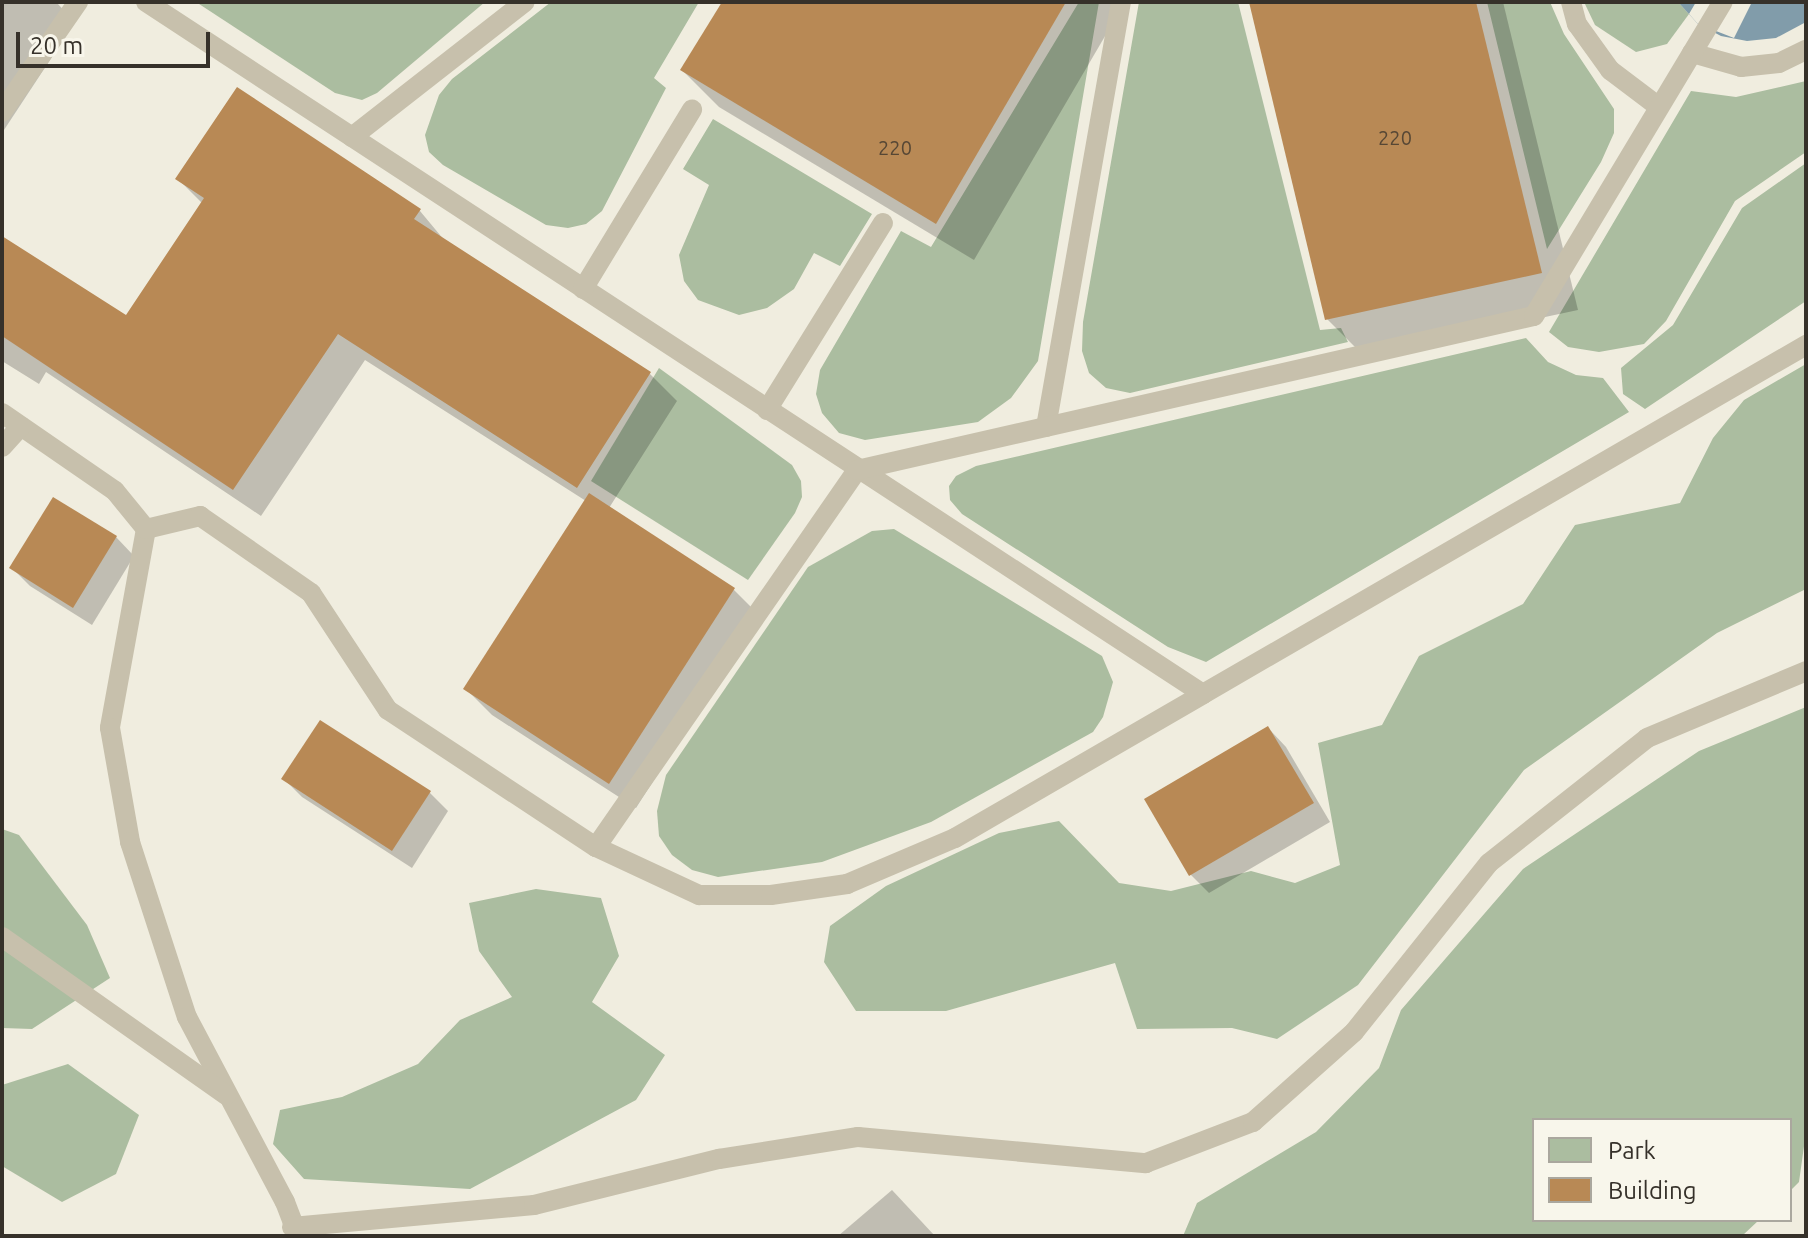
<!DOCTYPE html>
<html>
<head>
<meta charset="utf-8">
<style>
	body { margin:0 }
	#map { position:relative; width:1808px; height:1238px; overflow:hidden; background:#f0eddf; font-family:Ubuntu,sans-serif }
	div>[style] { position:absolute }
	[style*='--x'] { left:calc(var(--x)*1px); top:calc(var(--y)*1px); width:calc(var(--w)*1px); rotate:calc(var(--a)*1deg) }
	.green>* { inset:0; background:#abbda0 }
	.water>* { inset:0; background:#819caa }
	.pier>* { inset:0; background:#f0eddf }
	.shadow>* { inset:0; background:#0003 }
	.building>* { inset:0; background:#b88955 }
	.service>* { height:20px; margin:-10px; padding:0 10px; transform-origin:10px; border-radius:10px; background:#c7c0ac }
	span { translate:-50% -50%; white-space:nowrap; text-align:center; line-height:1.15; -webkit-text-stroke:8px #f8f6eb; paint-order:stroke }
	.number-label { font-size:20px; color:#564735 }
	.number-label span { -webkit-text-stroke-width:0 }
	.frame { position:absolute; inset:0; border:4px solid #36312a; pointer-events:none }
	.legend { position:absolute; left:1532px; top:1118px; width:260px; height:104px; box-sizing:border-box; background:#f8f6eb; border:2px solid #aaa79e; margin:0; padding:10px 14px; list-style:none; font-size:24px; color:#36312a }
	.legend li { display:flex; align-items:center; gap:16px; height:40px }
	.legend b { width:40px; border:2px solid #aaa79e }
	.scale { position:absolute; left:16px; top:32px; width:194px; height:36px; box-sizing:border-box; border:4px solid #36312a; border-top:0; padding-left:10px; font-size:24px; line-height:28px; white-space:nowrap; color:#36312a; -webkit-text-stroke:6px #f8f6eb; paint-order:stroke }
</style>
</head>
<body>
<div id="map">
	<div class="green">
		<i style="clip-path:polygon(196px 2px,485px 2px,377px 93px,362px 100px,335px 93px)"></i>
		<i style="clip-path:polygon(551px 2px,699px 2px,654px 78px,666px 88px,602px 211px,586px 224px,568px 228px,546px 225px,443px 165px,429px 152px,425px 135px,439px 95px,452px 79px)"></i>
		<i style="clip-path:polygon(1079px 2px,1099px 2px,1038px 361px,1011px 398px,978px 422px,865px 440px,839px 433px,822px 413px,816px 394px,820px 370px,901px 231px,931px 247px)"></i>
		<i style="clip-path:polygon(1139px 2px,1238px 2px,1320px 330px,1341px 328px,1348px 342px,1130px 393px,1106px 388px,1089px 373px,1082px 351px,1083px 322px)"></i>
		<i style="clip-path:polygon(1487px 2px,1550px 2px,1564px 34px,1614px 109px,1614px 133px,1601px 162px,1547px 249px)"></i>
		<i style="clip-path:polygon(1584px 2px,1678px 2px,1689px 14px,1667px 44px,1636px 52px,1595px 25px)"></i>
		<i style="clip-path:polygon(1806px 81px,1806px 152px,1735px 201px,1666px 321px,1644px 344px,1599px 352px,1568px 347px,1549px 332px,1691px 91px,1736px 97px)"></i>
		<i style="clip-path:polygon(713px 119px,872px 214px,840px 266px,814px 253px,794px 289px,767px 308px,739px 315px,698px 300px,684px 281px,679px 255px,709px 185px,683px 169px)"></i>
		<i style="clip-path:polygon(1806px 163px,1806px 301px,1645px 409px,1623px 394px,1621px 368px,1673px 325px,1742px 208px)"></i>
		<i style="clip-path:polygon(1526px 338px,1548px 362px,1576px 375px,1603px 378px,1629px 412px,1206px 662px,1168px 647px,962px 514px,950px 500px,949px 486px,956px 476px,976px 466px)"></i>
		<i style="clip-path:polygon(1806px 364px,1806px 589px,1717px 633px,1524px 770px,1358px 985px,1277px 1039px,1232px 1028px,1137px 1029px,1115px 963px,946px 1011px,856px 1011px,824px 962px,830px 926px,886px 886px,999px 833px,1059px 821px,1119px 883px,1171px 891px,1251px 871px,1295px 883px,1340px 865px,1318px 743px,1382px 725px,1419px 656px,1523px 604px,1575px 525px,1680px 503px,1713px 438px,1744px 400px)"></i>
		<i style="clip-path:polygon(659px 368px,792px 465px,801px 481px,802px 497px,795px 513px,748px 580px,591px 481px)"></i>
		<i style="clip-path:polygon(894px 529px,1102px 656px,1113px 682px,1103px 717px,1093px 732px,931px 822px,822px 862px,718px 877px,692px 870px,672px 855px,659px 836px,657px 811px,666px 775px,808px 567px,872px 531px)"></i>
		<i style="clip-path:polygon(1806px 707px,1806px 1132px,1799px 1182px,1790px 1191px,1790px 1120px,1534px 1120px,1534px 1220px,1759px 1220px,1742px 1236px,1183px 1236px,1197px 1203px,1316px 1132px,1379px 1068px,1401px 1010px,1523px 869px,1699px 751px)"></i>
		<i style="clip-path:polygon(2px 829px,19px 835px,87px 925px,110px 978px,32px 1029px,2px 1028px)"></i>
		<i style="clip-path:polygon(536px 889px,601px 898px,619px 956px,592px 1002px,665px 1055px,636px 1100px,470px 1189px,304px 1179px,273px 1144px,280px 1110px,342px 1097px,418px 1064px,460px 1020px,512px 997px,479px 951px,469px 903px)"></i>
		<i style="clip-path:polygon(68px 1064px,139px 1115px,116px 1174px,62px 1202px,2px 1166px,2px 1085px)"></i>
	</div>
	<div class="water">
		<i style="clip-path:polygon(1678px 2px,1806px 2px,1806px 22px,1776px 38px,1747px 41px,1721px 36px,1698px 24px)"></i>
	</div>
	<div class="pier">
		<i style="clip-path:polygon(1696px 2px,1759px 2px,1751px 4px,1734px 38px,1698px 24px,1689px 14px)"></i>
	</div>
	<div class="shadow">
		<i style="clip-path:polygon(2px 2px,56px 2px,75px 22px,2px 133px)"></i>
		<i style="clip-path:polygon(724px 2px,1125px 2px,974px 260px,719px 107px,682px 70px)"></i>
		<i style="clip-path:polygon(1251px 2px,1503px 2px,1578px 310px,1364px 356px,1327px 319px)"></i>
		<i style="clip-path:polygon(238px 89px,420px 211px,445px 241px,650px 374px,677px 401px,609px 508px,734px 590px,759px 615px,636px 808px,492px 715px,466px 689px,586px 501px,365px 360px,261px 516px,46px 372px,39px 384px,2px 361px,2px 238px,127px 318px,202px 203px,178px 179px)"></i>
		<i style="clip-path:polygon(116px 537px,134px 556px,92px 625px,30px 586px,12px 568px)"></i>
		<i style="clip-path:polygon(320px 722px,430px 793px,448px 811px,412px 868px,302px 797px,284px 779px)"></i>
		<i style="clip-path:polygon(1268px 728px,1286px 747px,1330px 822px,1209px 893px,1191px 875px,1146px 799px)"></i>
		<i style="clip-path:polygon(892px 1190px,935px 1236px,838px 1236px)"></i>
	</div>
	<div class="building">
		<i style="clip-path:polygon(722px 2px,1066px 2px,936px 224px,680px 70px)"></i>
		<i style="clip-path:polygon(1249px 2px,1476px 2px,1542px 273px,1325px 320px)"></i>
		<i style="clip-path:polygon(237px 87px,421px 209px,414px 219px,651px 372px,577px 488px,338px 334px,233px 490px,2px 336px,2px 236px,126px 315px,204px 198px,175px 179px)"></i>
		<i style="clip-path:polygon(589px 493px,735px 588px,609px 784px,463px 689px)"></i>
		<i style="clip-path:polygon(53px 497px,117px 536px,73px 608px,9px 568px)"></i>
		<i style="clip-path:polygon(320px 720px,431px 791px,392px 851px,281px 779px)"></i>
		<i style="clip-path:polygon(1268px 726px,1314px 803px,1189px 876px,1144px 799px)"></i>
	</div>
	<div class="service">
		<i style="--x:146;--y:2;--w:1263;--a:33.21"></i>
		<i style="--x:1203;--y:694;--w:697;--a:-30.06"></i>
		<i style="--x:1571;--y:2;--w:23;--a:75"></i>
		<i style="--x:1577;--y:24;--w:57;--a:54.3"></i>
		<i style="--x:1610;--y:70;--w:61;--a:37.1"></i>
		<i style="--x:1692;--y:53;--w:51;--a:15.9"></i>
		<i style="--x:1741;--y:67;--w:38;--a:-6"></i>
		<i style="--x:1779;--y:63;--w:30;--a:-26"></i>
		<i style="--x:2;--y:112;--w:134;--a:-55.4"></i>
		<i style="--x:352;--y:137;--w:219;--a:-38"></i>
		<i style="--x:583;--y:289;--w:210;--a:-58.7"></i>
		<i style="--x:767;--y:410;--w:220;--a:-58.2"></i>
		<i style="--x:2;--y:413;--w:137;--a:34.6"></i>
		<i style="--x:115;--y:491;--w:49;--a:50.8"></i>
		<i style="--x:146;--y:529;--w:202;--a:100.3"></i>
		<i style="--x:110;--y:728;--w:116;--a:80"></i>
		<i style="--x:130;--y:842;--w:184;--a:72"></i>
		<i style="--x:187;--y:1017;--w:209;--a:62.1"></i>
		<i style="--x:285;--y:1202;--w:36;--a:69"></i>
		<i style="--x:1046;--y:427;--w:432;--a:-80"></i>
		<i style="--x:2;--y:447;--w:28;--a:-48"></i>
		<i style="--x:146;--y:529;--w:56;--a:-13.5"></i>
		<i style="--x:200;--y:516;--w:135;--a:34.7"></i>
		<i style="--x:311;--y:593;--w:140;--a:56.7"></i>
		<i style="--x:388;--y:710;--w:249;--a:33.4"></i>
		<i style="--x:596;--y:847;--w:114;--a:25"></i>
		<i style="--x:699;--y:895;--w:72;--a:0"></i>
		<i style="--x:771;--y:895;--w:77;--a:-8.2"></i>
		<i style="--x:847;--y:884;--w:117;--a:-23.1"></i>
		<i style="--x:955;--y:838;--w:287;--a:-30.1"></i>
		<i style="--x:596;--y:847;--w:459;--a:-55.3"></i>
		<i style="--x:857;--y:470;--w:694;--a:-12.82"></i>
		<i style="--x:1534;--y:316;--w:366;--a:-59"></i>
		<i style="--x:2;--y:937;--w:274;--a:35.2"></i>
		<i style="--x:292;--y:1227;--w:243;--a:-5.2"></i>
		<i style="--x:534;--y:1205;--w:191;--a:-14"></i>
		<i style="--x:719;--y:1159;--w:141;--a:-9"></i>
		<i style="--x:858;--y:1137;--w:289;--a:5.2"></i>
		<i style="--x:1146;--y:1163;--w:115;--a:-21"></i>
		<i style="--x:1253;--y:1122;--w:135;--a:-41.7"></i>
		<i style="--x:1354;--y:1032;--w:216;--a:-51.4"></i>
		<i style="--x:1489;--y:863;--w:201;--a:-38.3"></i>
		<i style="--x:1647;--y:738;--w:173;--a:-22.8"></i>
	</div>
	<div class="number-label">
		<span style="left:1395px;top:137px">220</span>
		<span style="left:895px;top:147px">220</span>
	</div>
	<div class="frame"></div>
	<ul class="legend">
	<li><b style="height:22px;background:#abbda0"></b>Park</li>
	<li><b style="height:22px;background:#b88955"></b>Building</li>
	</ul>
	<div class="scale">20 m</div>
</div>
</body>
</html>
